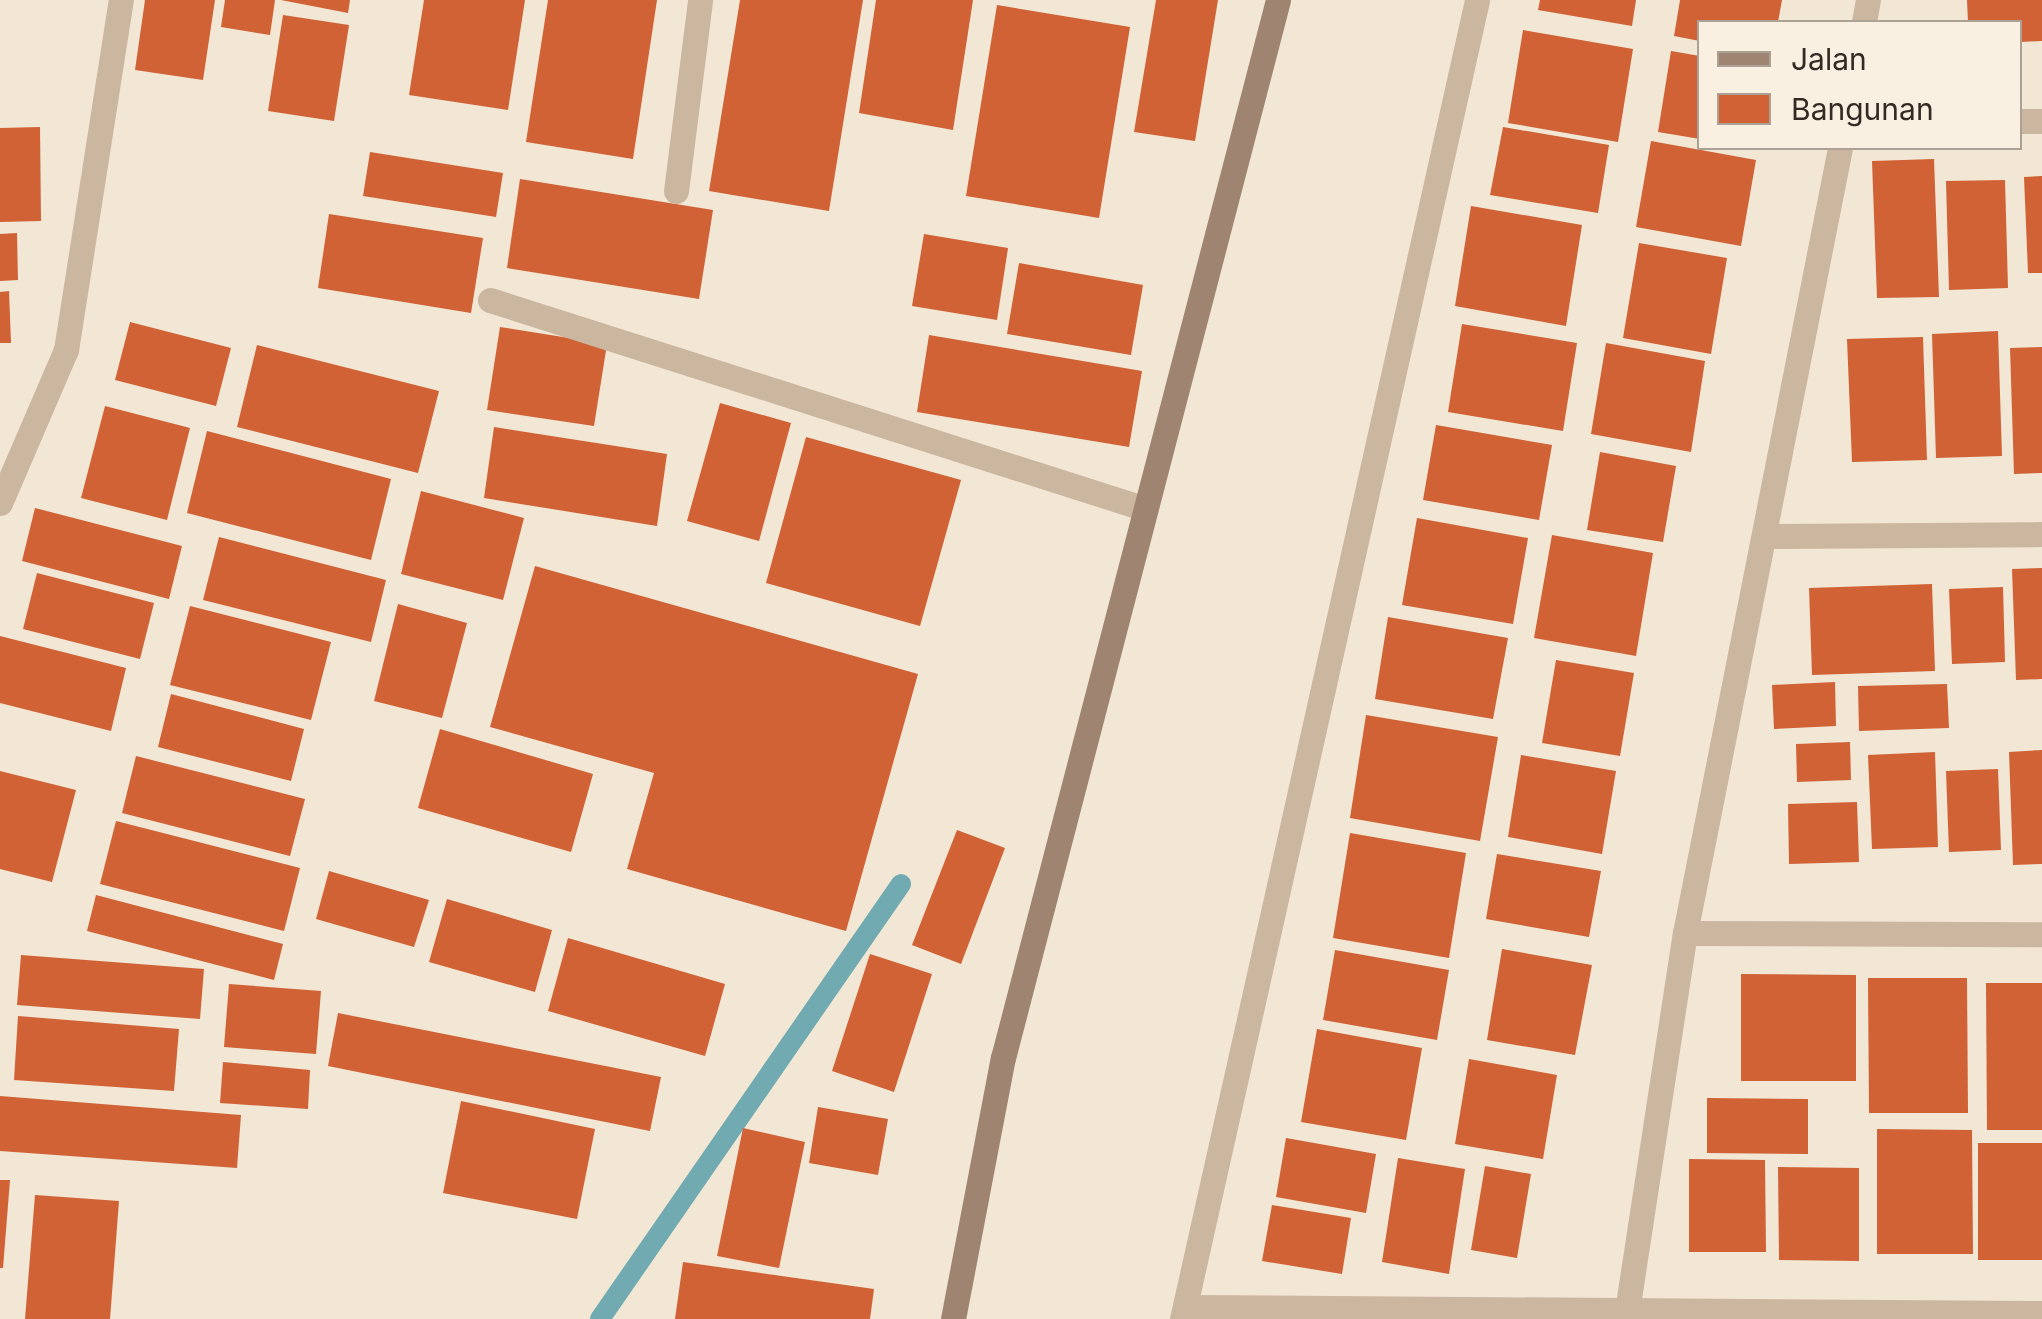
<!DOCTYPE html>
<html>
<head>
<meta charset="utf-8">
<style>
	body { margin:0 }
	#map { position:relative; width:2042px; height:1319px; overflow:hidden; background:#f2e6d4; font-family:Inter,sans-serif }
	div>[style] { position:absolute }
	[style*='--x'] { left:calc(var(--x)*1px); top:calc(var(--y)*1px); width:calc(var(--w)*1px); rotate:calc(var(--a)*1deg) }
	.stream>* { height:20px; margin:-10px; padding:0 10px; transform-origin:10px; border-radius:10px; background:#71abb1 }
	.building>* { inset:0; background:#d06235 }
	.street>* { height:25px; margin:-12.5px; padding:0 12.5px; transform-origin:12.5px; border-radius:12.5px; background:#cbb6a0 }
	.secondary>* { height:25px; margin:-12.5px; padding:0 12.5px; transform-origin:12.5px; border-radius:12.5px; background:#9e8471 }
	span { translate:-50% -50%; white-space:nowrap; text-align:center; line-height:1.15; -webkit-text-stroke:9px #faf0e1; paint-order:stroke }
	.legend { position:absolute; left:1697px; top:20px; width:325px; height:130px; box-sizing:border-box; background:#faf0e1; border:2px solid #aba195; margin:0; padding:12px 18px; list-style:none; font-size:30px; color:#342a24 }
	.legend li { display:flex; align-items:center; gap:20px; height:50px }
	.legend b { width:50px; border:2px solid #aba195 }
</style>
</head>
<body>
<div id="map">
	<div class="stream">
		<i style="--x:600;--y:1319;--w:529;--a:-55.32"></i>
	</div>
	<div class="building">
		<i style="clip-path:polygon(145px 0,215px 0,203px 80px,135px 70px)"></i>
		<i style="clip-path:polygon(225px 0,275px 0,270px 35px,221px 27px)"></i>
		<i style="clip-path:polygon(281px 0,350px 0,348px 13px)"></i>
		<i style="clip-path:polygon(424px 0,525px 0,508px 110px,409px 95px)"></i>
		<i style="clip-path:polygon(548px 0,657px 0,633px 159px,526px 142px)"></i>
		<i style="clip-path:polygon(740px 0,863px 0,829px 211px,709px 191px)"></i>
		<i style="clip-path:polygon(876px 0,973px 0,953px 130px,859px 113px)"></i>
		<i style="clip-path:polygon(1156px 0,1218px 0,1195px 141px,1134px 132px)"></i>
		<i style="clip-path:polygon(1540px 0,1636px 0,1632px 26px,1538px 10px)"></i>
		<i style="clip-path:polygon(1680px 0,1782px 0,1778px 22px,1700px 22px,1700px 41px,1674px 36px)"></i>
		<i style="clip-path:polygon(1967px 0,2042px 0,2042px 41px,2020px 42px,2020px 22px,1968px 22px)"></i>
		<i style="clip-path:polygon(997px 5px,1130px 27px,1099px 218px,966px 196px)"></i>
		<i style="clip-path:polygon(283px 15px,349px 25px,334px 121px,268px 111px)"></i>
		<i style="clip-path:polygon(1523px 30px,1633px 49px,1618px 142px,1508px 123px)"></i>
		<i style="clip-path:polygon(1671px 51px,1700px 56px,1700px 139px,1658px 132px)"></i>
		<i style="clip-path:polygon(40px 127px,41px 221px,0 222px,0 128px)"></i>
		<i style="clip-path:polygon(1503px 127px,1609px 145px,1598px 213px,1490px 195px)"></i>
		<i style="clip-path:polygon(1651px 141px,1756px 160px,1741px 246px,1636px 227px)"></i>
		<i style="clip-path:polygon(370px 152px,503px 173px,496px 217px,363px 196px)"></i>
		<i style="clip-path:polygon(1934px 159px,1939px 297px,1877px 298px,1872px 161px)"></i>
		<i style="clip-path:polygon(2042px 176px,2042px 273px,2028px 273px,2024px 177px)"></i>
		<i style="clip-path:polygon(520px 179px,713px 210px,699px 299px,507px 268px)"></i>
		<i style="clip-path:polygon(2005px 180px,2008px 288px,1949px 290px,1946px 181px)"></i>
		<i style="clip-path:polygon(1471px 206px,1582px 225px,1566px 326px,1455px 306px)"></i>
		<i style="clip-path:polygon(329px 214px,483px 238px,471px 313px,318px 288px)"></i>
		<i style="clip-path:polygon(17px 233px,18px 280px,0 281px,0 234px)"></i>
		<i style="clip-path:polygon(924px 234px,1008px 248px,997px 320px,912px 306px)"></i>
		<i style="clip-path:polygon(1639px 243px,1727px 258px,1711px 354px,1623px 338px)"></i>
		<i style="clip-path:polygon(1019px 263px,1143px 285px,1131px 355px,1007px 334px)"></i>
		<i style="clip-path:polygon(9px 291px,11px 343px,0 343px,0 292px)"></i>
		<i style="clip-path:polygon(130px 322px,231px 348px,216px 406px,115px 380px)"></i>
		<i style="clip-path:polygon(1462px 324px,1577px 343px,1563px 431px,1448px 412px)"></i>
		<i style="clip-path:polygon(500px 327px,607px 344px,594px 426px,487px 410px)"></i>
		<i style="clip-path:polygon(1998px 331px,2002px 456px,1936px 458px,1932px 334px)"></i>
		<i style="clip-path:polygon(929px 335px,1142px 371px,1129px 447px,917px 412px)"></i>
		<i style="clip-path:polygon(1923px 337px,1927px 460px,1852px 462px,1847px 339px)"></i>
		<i style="clip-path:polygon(1606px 343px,1705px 361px,1691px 452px,1591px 434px)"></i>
		<i style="clip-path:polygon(257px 345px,439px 391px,418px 473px,237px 427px)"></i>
		<i style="clip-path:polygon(2042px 347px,2042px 473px,2014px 474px,2010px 348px)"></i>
		<i style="clip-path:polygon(720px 403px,791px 423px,759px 541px,687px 521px)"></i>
		<i style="clip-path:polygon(105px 406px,190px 428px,167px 520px,81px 498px)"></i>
		<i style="clip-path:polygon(1436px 425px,1552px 445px,1539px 520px,1423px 500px)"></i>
		<i style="clip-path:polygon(494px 427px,667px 454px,657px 526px,484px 498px)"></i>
		<i style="clip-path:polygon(207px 431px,391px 479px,371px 560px,187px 513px)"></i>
		<i style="clip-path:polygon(806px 437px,961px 480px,920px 626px,766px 583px)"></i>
		<i style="clip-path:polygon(1600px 452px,1676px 466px,1663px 542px,1587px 530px)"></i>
		<i style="clip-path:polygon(421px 491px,524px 518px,503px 600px,401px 574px)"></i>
		<i style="clip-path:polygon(35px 508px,182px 546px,169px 599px,22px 561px)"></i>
		<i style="clip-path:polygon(1417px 518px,1528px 538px,1513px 624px,1402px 605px)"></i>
		<i style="clip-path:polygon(1552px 535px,1653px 553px,1636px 656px,1534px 638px)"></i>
		<i style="clip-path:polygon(219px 537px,386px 580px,371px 642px,203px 600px)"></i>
		<i style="clip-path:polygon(535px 566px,918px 674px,846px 931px,627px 869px,654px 773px,490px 727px)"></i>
		<i style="clip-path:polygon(2042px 568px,2042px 679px,2016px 680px,2012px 569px)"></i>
		<i style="clip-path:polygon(37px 573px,154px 603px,140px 659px,23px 629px)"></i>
		<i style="clip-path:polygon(1932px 584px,1935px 671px,1812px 675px,1809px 588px)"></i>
		<i style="clip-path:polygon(2003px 587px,2005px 662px,1952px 664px,1949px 589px)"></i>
		<i style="clip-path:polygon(398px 604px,467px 623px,442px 718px,374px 701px)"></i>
		<i style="clip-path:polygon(190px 606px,331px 642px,311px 720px,170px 685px)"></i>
		<i style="clip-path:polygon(1388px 617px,1508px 638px,1493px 719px,1375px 699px)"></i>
		<i style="clip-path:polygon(0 636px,126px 668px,111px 731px,0 703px)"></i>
		<i style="clip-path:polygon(1556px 660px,1634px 673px,1620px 756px,1542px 743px)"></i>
		<i style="clip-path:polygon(1835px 682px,1836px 726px,1774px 729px,1772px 685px)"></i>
		<i style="clip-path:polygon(1947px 684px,1949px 728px,1859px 731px,1858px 686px)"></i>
		<i style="clip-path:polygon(171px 694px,304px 729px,291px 781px,158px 747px)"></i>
		<i style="clip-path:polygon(1366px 715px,1498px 737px,1480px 841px,1350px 818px)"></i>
		<i style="clip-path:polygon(440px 729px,593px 774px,571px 852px,418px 808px)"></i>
		<i style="clip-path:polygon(1850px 742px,1851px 780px,1797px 782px,1796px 744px)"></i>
		<i style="clip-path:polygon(2042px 750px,2042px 864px,2013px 865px,2009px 752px)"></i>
		<i style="clip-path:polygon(1935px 752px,1938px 847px,1872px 849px,1868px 755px)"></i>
		<i style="clip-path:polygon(1521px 755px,1616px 771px,1602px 854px,1508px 837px)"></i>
		<i style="clip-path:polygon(136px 756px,305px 799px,290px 856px,122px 813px)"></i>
		<i style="clip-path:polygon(1998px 769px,2001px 850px,1949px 852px,1946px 771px)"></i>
		<i style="clip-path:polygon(0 771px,76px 790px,52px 882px,0 869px)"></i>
		<i style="clip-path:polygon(1857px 802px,1859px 862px,1789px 864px,1788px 804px)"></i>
		<i style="clip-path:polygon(116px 821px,300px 868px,284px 931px,100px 884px)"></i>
		<i style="clip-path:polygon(957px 830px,1005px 848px,961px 964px,912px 945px)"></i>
		<i style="clip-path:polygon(1350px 833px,1466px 853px,1449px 958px,1333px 938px)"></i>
		<i style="clip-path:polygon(1497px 854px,1601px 871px,1589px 937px,1486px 919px)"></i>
		<i style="clip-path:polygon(329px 871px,429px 900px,414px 947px,316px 919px)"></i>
		<i style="clip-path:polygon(96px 895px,283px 944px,274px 980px,87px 931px)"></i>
		<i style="clip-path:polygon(447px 899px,552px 930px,535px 992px,429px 962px)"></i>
		<i style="clip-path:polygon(568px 938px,725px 984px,705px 1056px,548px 1011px)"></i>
		<i style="clip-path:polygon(1502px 949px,1592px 965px,1575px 1055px,1487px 1040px)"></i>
		<i style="clip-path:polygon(1335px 950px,1449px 970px,1437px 1040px,1323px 1020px)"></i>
		<i style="clip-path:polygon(870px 954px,932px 974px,894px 1092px,832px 1071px)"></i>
		<i style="clip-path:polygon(21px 955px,204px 969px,200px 1019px,17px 1005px)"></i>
		<i style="clip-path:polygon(1741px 974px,1856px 975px,1856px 1081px,1741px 1081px)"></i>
		<i style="clip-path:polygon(1868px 978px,1967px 978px,1968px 1113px,1869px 1113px)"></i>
		<i style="clip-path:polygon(1986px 983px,2042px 983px,2042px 1130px,1987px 1130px)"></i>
		<i style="clip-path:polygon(229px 984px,321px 991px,316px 1054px,224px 1047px)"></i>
		<i style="clip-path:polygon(338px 1013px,661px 1077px,650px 1131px,328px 1066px)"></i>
		<i style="clip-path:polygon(18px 1016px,179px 1029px,174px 1091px,14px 1080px)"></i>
		<i style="clip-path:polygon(1317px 1029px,1422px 1048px,1406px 1140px,1301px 1122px)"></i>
		<i style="clip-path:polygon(1469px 1059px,1557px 1075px,1543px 1159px,1455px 1144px)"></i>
		<i style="clip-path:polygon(223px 1062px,310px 1070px,308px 1109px,220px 1103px)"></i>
		<i style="clip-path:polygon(0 1096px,241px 1115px,237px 1168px,0 1151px)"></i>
		<i style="clip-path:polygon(1707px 1098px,1808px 1099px,1808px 1154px,1707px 1153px)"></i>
		<i style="clip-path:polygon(461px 1101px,595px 1129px,577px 1219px,443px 1193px)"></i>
		<i style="clip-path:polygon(818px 1107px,888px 1119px,878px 1175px,809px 1163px)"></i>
		<i style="clip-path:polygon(743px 1128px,805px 1142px,779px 1268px,717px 1256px)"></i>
		<i style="clip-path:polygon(1877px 1129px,1972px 1130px,1973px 1254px,1877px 1254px)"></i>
		<i style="clip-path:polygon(1286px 1138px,1376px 1154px,1366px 1213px,1276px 1197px)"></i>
		<i style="clip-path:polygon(1978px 1143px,2042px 1143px,2042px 1260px,1978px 1260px)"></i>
		<i style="clip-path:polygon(1398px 1158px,1465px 1169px,1449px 1274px,1382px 1262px)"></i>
		<i style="clip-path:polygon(1689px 1159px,1765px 1160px,1766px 1252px,1689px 1252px)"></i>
		<i style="clip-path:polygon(1485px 1166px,1531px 1174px,1517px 1258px,1471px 1250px)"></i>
		<i style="clip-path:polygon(1778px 1167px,1859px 1168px,1859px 1261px,1779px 1260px)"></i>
		<i style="clip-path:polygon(0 1180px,10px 1180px,3px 1268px,0 1268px)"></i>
		<i style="clip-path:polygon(35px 1195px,119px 1201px,110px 1319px,25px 1319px)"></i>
		<i style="clip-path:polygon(1272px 1205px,1351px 1218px,1342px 1274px,1262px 1261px)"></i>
		<i style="clip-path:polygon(683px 1262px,874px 1289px,870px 1319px,675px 1319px)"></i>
	</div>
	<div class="street">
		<i style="--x:1864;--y:22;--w:22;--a:-80"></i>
		<i style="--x:2020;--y:121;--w:22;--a:0"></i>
		<i style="--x:676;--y:191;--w:193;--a:-82.8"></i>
		<i style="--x:490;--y:300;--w:688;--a:17.67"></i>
		<i style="--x:0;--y:503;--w:167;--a:-66.7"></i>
		<i style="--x:66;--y:350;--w:354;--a:-81.1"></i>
		<i style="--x:1765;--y:536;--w:277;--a:-0.4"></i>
		<i style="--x:1685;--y:933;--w:357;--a:0.2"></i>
		<i style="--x:1185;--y:1307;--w:857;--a:0.4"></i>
		<i style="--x:1627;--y:1311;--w:382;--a:-81.3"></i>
		<i style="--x:1685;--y:933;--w:800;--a:-78.83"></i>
		<i style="--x:1182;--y:1319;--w:1352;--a:-77.39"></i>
	</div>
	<div class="secondary">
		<i style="--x:953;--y:1319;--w:266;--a:-79.2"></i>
		<i style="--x:1003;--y:1058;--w:1093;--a:-75.43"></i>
	</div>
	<ul class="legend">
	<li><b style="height:12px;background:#9e8471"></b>Jalan</li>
	<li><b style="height:28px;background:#d06235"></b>Bangunan</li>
	</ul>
</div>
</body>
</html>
